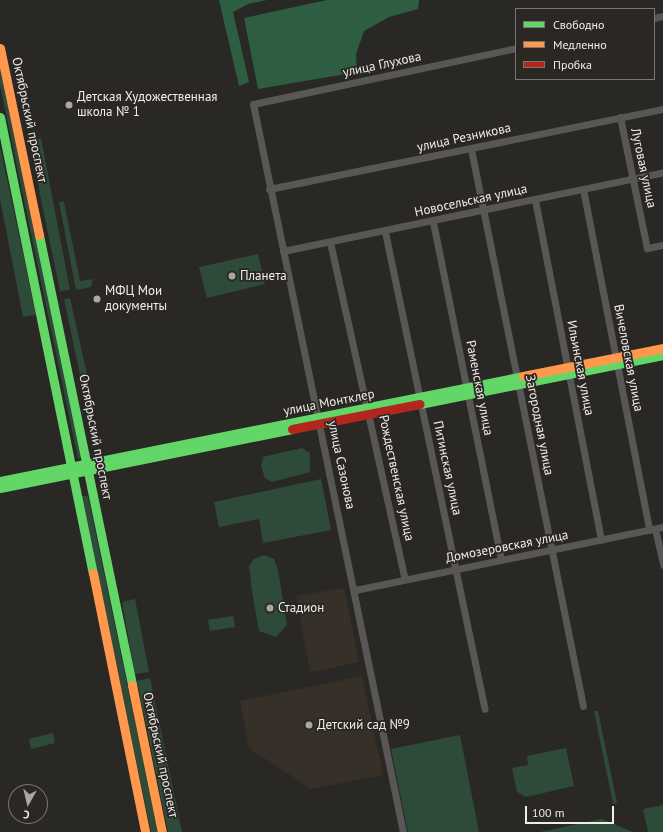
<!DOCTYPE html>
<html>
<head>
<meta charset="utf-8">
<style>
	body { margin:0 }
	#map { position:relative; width:663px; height:832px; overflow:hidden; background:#2a2825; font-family:"PT Sans",sans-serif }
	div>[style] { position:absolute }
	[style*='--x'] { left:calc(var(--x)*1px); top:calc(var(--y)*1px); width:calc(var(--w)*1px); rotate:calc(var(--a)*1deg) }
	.built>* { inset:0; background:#373028 }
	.green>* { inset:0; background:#2d4b38 }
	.forest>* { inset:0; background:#2d5e42 }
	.street>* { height:7px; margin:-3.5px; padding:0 3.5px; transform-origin:3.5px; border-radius:3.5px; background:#585755 }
	.fast>* { height:9px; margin:-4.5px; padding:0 4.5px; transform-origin:4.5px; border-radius:4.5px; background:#63d668 }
	.slow>* { height:9px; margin:-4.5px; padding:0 4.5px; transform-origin:4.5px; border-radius:4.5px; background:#ff974d }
	.jam>* { height:9px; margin:-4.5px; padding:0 4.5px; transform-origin:4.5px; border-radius:4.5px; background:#b3261e }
	.dots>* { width:11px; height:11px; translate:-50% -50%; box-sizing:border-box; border:2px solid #2b2824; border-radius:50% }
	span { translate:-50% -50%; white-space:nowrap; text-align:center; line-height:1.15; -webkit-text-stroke:3.5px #2b2824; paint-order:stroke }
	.street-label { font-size:13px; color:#efedea }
	.poi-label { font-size:13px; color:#efedea }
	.left { translate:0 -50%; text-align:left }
	.legend { position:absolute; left:515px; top:8px; width:140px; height:72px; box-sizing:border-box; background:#2b2824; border:1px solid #797773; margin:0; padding:5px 7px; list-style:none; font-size:12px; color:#efedea }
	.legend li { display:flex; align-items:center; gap:8px; height:20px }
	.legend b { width:20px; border:1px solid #797773 }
	.north { position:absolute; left:8px; top:784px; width:40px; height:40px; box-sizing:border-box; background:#2b2824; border:1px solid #797773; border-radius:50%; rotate:188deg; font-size:11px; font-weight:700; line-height:16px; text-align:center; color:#efedea }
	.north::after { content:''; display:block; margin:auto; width:14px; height:18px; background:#aaa8a5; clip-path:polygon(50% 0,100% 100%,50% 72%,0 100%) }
	.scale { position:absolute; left:525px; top:806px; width:89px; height:18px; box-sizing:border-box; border:2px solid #efedea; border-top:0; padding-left:5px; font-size:12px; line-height:14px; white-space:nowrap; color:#efedea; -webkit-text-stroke:3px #2b2824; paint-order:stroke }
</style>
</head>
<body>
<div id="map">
	<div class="built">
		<i style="clip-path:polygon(344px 588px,359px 662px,310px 672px,296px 596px)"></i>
		<i style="clip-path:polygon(362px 676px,383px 775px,311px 789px,249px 748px,240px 701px)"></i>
	</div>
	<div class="green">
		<i style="clip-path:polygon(0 58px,83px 457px,78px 459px,0 85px)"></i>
		<i style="clip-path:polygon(41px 138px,70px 290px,60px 291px,40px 195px,32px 140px)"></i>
		<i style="clip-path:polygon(0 146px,36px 315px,23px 317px,0 199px)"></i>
		<i style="clip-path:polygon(59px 202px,64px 202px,80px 281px,93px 279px,91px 287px,76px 290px)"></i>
		<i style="clip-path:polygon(258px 254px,265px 284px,207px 298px,199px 267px)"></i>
		<i style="clip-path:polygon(70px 298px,92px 397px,85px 399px,64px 299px)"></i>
		<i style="clip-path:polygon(302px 448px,310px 453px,310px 472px,272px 482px,265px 478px,261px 466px,263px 457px)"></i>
		<i style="clip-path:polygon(321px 479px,331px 530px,263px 543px,259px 519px,219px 527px,214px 502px)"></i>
		<i style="clip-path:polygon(81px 496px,88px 496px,158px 832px,151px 832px)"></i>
		<i style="clip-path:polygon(264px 555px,274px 559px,278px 570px,287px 625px,276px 637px,259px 631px,252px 591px,249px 566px,254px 559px)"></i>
		<i style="clip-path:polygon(135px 599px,149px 672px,135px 674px,122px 602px)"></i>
		<i style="clip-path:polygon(233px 616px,235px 627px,210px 631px,208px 620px)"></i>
		<i style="clip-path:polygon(150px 678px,182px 832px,168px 832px,137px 681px)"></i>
		<i style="clip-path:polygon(594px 711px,598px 711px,617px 803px,613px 804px)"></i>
		<i style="clip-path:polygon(53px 733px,55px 743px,31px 749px,29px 739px)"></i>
		<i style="clip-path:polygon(460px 735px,479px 832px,408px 832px,391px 749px)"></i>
		<i style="clip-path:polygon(566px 748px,574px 786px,526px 797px,517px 792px,512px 768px,528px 765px,527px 756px)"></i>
		<i style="clip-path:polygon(663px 805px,663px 832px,648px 832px,643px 809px)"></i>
		<i style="clip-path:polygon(602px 819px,633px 832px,540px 832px,592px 821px)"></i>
	</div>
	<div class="forest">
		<i style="clip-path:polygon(219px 0,267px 0,248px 4px,233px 12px,249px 82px,239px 86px)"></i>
		<i style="clip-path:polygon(327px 0,419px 0,418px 9px,389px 17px,364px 31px,356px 54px,357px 72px,258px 89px,244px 18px)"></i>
	</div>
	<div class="street">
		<i style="--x:654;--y:18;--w:9;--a:-13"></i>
		<i style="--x:620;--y:117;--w:134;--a:78.4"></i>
		<i style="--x:647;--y:248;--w:16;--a:-11"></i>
		<i style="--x:471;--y:149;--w:568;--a:78.63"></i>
		<i style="--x:269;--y:189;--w:402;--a:-11.5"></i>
		<i style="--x:583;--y:189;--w:347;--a:79"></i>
		<i style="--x:535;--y:200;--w:346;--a:79"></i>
		<i style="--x:433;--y:222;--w:344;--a:78.6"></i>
		<i style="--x:385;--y:232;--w:487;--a:78.2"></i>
		<i style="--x:330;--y:242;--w:345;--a:77.5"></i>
		<i style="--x:283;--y:251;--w:388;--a:-11.7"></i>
		<i style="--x:655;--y:529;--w:37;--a:77"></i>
		<i style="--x:355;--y:590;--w:314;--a:-11.6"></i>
		<i style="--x:403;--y:832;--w:743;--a:-101.64"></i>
		<i style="--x:253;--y:104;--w:269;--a:-12"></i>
	</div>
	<div class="fast">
		<i style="--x:0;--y:117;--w:465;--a:78.5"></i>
		<i style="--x:39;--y:235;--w:460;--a:78.3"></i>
		<i style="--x:420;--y:404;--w:248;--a:-11.4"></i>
		<i style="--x:0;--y:481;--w:533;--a:-11.35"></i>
		<i style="--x:0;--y:488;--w:298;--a:-11.4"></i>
	</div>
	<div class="slow">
		<i style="--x:0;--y:48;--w:191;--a:78.2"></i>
		<i style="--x:523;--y:376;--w:143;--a:-11.3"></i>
		<i style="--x:93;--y:573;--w:264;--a:78.6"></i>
		<i style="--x:132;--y:685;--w:150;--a:78.5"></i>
	</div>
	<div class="jam">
		<i style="--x:292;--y:429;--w:130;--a:-11.1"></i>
	</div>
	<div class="dots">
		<i style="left:69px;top:105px;background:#aaa8a5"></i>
		<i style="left:232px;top:276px;background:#aaa8a5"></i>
		<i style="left:97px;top:299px;background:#aaa8a5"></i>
		<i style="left:270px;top:608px;background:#aaa8a5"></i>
		<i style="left:309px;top:725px;background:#aaa8a5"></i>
	</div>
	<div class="street-label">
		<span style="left:382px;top:65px;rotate:-12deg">улица Глухова</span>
		<span style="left:29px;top:120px;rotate:78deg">Октябрьский проспект</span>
		<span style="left:464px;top:138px;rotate:-12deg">улица Резникова</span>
		<span style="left:643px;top:168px;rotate:78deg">Луговая улица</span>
		<span style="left:471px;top:201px;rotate:-12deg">Новосельская улица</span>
		<span style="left:628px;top:358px;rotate:79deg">Вичеловская улица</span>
		<span style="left:580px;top:368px;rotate:79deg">Ильинская улица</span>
		<span style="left:479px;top:388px;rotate:79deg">Раменская улица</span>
		<span style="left:329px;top:403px;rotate:-11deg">улица Монтклер</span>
		<span style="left:539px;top:425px;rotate:79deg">Загородная улица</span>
		<span style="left:95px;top:437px;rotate:79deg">Октябрьский проспект</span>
		<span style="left:341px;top:465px;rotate:78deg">улица Сазонова</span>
		<span style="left:447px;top:468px;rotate:78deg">Питинская улица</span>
		<span style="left:396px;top:478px;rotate:78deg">Рождественская улица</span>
		<span style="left:507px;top:547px;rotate:-11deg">Домозеровская улица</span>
		<span style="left:160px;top:755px;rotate:78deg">Октябрьский проспект</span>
	</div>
	<div class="poi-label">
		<span class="left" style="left:77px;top:105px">Детская Художественная<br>школа № 1</span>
		<span class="left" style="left:240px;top:276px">Планета</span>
		<span class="left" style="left:105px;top:299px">МФЦ Мои<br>документы</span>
		<span class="left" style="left:278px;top:608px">Стадион</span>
		<span class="left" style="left:317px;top:725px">Детский сад №9</span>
	</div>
	<ul class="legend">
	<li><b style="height:5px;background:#63d668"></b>Свободно</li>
	<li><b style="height:5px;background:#ff974d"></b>Медленно</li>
	<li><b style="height:5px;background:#b3261e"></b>Пробка</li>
	</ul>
	<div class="north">С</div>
	<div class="scale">100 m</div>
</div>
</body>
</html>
